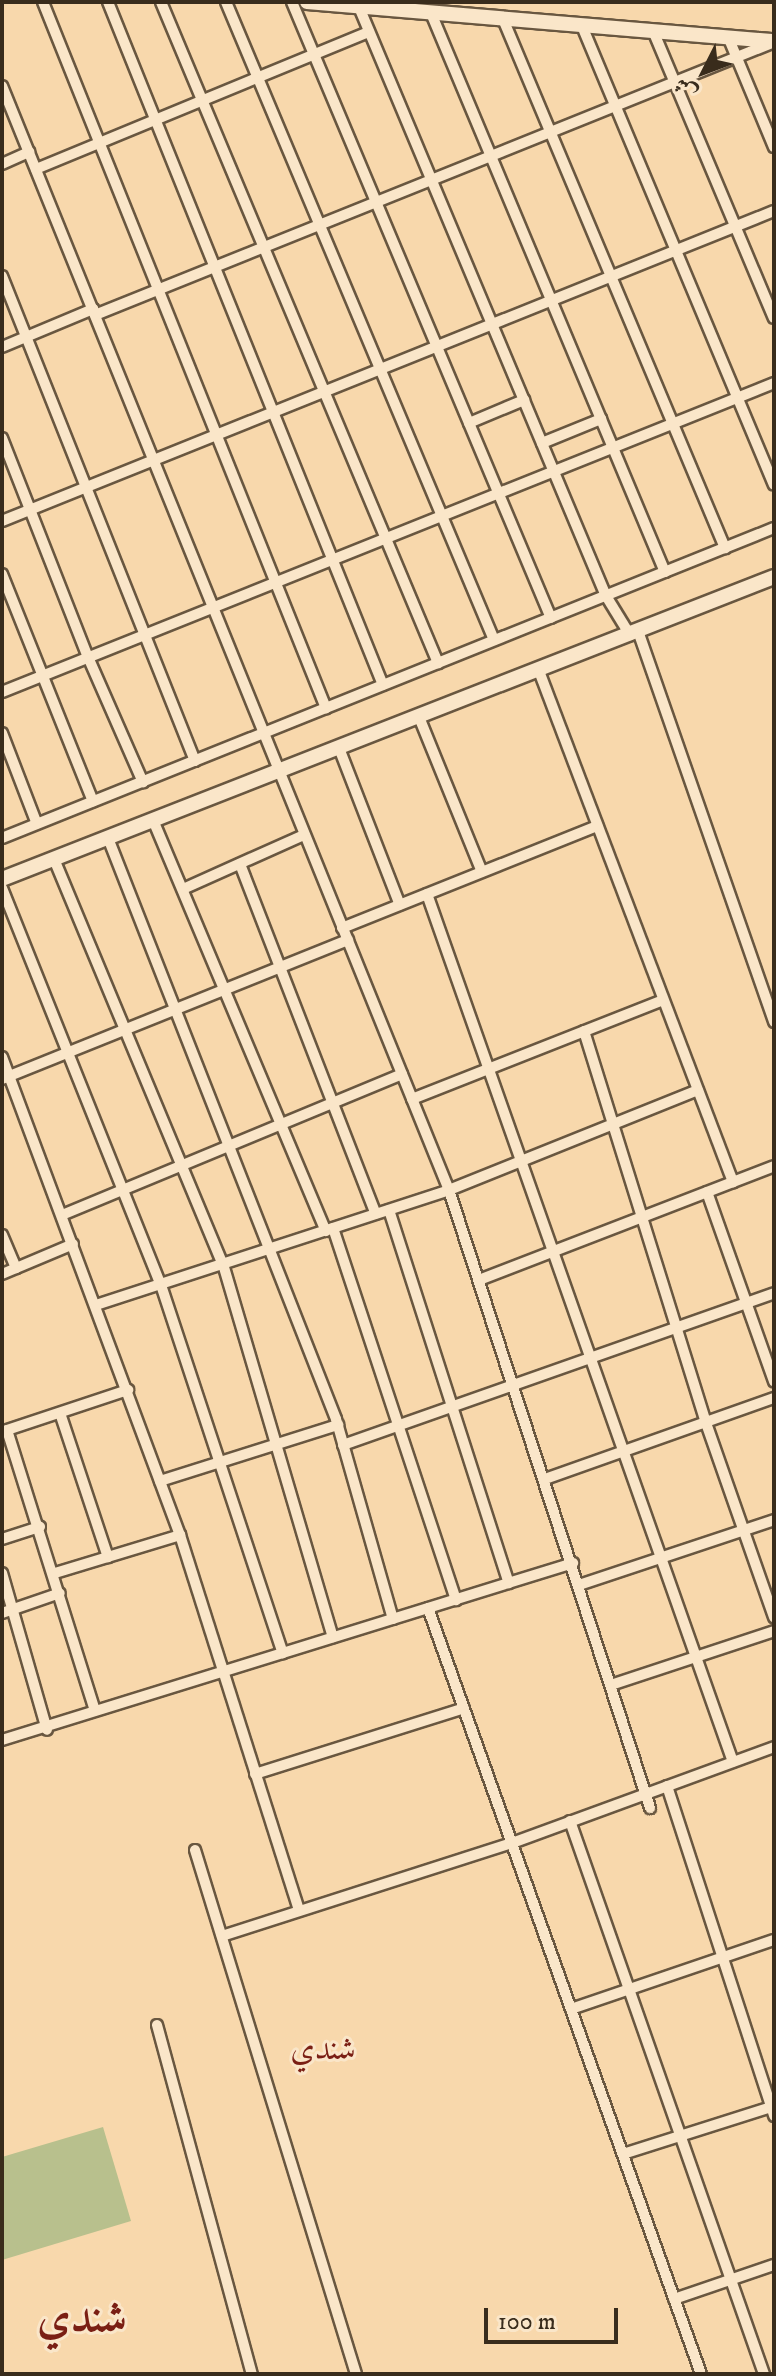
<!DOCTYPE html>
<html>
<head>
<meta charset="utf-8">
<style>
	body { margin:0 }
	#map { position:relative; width:776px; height:2376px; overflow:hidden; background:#f8d8ac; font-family:"IM FELL DW Pica",Amiri,serif }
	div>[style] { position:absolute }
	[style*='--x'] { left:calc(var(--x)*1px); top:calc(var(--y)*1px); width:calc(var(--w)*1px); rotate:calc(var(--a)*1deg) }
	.green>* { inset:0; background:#b8c08d }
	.roads { filter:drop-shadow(2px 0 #695740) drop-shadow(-2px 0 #695740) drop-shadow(0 2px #695740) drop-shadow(0 -2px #695740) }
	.street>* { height:10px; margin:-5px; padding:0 5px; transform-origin:5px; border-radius:5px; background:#fae6c9 }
	.secondary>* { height:14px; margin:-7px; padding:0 7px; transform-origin:7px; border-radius:7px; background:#fae6c9 }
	span { translate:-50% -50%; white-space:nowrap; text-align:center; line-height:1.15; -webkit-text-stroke:6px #fae6c9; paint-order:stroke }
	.quarter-label { font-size:32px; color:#7a1f14 }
	.town-label { font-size:44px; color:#7a1f14; font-weight:700 }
	.frame { position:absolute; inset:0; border:4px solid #392c1c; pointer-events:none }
	.north { position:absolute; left:664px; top:32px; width:80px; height:80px; -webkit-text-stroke:6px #fae6c9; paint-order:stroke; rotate:228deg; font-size:22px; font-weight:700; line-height:32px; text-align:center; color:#392c1c }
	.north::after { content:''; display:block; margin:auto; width:28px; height:36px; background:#392c1c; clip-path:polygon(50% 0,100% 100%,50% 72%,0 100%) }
	.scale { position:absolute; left:484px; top:2308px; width:134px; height:36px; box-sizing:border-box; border:4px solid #392c1c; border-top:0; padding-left:10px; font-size:24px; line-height:28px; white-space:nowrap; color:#392c1c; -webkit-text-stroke:6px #fae6c9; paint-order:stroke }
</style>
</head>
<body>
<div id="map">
	<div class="green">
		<i style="clip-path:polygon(103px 2127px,131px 2221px,2px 2260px,2px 2157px)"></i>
	</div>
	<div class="roads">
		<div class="street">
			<i style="--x:43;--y:2;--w:761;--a:68.16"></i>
			<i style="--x:108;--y:2;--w:736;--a:68.07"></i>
			<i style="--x:161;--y:2;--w:717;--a:67.26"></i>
			<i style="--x:226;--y:2;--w:692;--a:67.21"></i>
			<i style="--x:292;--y:2;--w:668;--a:67.2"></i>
			<i style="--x:359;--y:7;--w:639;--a:67.25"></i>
			<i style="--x:606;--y:596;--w:46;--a:58.4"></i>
			<i style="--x:431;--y:13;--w:606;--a:67.29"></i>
			<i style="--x:503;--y:19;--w:574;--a:67.23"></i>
			<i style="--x:582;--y:26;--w:497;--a:67.3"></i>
			<i style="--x:654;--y:33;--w:309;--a:67.2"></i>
			<i style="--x:729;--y:39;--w:117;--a:67.4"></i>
			<i style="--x:2;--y:86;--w:1191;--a:67.96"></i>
			<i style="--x:449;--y:1190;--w:650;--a:71.98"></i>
			<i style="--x:2;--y:164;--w:30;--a:-24"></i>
			<i style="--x:36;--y:169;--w:360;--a:-22.4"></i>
			<i style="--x:2;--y:276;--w:522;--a:68.3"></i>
			<i style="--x:95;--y:315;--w:730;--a:-21.89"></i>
			<i style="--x:2;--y:347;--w:99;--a:-22.7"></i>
			<i style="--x:469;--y:423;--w:60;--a:-22.7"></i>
			<i style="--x:2;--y:438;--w:235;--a:68.6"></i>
			<i style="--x:88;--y:657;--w:137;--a:66.3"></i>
			<i style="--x:542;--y:443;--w:64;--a:-22.1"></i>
			<i style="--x:2;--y:521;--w:832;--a:-21.88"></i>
			<i style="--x:2;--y:574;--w:245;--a:68.2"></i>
			<i style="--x:638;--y:631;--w:414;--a:70.8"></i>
			<i style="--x:539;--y:671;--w:547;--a:69.21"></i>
			<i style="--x:2;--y:692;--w:832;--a:-21.81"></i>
			<i style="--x:419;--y:717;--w:167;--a:67.9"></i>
			<i style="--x:2;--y:733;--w:97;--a:69"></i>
			<i style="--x:339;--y:748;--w:168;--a:68.8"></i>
			<i style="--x:153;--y:820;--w:446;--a:67.2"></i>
			<i style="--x:2;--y:838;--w:832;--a:-21.88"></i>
			<i style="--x:108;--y:838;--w:624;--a:68.57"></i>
			<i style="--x:336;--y:1419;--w:208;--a:74.1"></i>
			<i style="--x:54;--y:859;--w:439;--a:67.4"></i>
			<i style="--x:223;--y:1264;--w:389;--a:73.6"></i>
			<i style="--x:240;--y:864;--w:375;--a:68.8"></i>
			<i style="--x:2;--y:888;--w:428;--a:68.2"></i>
			<i style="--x:161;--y:1285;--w:388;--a:71.7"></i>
			<i style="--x:183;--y:889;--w:133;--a:-24.1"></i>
			<i style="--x:427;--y:894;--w:920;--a:70.58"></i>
			<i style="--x:342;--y:928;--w:275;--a:-21.8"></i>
			<i style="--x:584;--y:1031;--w:411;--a:72.7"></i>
			<i style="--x:706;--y:1423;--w:206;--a:70.7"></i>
			<i style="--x:2;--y:1057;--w:510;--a:69.58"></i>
			<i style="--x:180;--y:1535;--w:394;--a:72.4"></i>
			<i style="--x:2;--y:1079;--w:373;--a:-21.9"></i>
			<i style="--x:412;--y:1099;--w:270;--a:-21.5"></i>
			<i style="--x:707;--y:1192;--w:201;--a:70.5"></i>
			<i style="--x:389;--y:1210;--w:392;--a:72.2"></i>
			<i style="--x:62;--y:1215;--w:368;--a:-22.5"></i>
			<i style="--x:333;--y:1228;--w:392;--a:71.7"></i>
			<i style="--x:2;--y:1235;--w:36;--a:67"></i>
			<i style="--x:2;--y:1274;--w:77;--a:-22.9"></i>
			<i style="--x:479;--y:1280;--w:316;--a:-21.1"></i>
			<i style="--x:96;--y:1305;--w:371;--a:-18"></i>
			<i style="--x:449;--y:1190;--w:268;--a:-21.9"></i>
			<i style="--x:60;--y:1413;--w:152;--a:71.6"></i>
			<i style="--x:7;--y:1430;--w:294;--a:72.6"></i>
			<i style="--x:4;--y:1431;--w:131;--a:-18.3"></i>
			<i style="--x:343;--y:1445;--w:457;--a:-19.4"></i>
			<i style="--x:545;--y:1479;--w:243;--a:-19.5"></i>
			<i style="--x:160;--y:1481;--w:187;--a:-17.5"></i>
			<i style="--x:2;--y:1539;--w:40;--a:-18"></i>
			<i style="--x:2;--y:1573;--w:163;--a:74"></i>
			<i style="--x:55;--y:1573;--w:131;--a:-16.9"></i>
			<i style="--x:579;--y:1585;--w:206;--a:-18.4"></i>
			<i style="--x:428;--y:1608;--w:813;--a:70.38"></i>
			<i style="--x:2;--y:1613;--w:61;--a:-19"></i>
			<i style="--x:611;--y:1685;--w:172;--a:-18.3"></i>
			<i style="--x:2;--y:1740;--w:598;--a:-17.22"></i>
			<i style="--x:255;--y:1774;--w:219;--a:-17.5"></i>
			<i style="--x:667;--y:1786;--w:347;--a:72"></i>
			<i style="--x:570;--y:1821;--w:586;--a:70.67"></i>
			<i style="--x:195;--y:1850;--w:548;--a:72.92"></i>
			<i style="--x:222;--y:1936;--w:305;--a:-17.8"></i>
			<i style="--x:512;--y:1843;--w:279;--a:-20.1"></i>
			<i style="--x:571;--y:2009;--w:214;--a:-18.8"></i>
			<i style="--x:157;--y:2025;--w:362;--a:74.8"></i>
			<i style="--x:623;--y:2154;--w:158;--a:-17.6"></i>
			<i style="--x:674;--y:2299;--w:106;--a:-18.8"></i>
		</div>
		<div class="secondary">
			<i style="--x:307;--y:2;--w:469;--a:4.8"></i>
			<i style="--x:2;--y:879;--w:829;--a:-21.37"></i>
		</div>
	</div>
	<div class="quarter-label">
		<span style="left:323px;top:2050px">شندي</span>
	</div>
	<div class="town-label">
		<span style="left:82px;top:2319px">شندي</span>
	</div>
	<div class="frame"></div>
	<div class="north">ش</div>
	<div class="scale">100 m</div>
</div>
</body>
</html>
